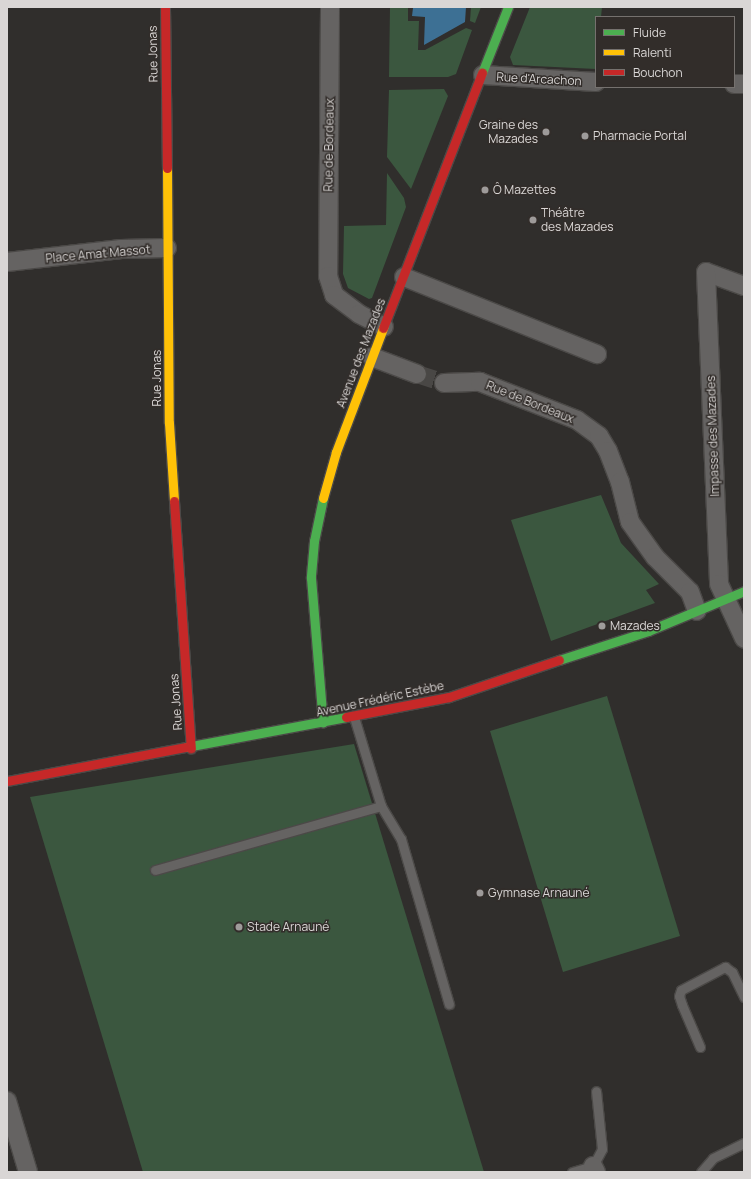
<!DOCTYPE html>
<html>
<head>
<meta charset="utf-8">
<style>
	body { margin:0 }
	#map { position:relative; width:751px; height:1179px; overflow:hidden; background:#302e2c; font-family:Manrope,sans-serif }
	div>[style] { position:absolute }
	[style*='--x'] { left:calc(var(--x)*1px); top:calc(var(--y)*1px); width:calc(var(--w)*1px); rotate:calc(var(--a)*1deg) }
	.green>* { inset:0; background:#3b573f }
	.water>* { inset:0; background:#3d7094 }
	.street-tunnel>* { height:18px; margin-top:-9px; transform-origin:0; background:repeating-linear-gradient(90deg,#494745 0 18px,transparent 0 27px) }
	.roads { filter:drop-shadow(1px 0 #4b4947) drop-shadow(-1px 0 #4b4947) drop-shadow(0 1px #4b4947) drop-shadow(0 -1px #4b4947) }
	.lane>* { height:9px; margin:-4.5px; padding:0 4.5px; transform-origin:4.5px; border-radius:4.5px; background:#656362 }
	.street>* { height:18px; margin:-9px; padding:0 9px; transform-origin:9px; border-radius:9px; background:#656362 }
	.fast>* { height:9px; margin:-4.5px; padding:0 4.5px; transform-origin:4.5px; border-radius:4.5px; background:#4caf50 }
	.slow>* { height:9px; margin:-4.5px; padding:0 4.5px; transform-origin:4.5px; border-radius:4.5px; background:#ffc107 }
	.jam>* { height:9px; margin:-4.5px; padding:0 4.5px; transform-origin:4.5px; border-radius:4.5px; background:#c62828 }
	.dots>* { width:11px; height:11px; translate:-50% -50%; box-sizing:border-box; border:2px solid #322d2a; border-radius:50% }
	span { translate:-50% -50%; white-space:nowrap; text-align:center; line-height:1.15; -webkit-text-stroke:3px #322d2a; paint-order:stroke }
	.street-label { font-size:12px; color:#d9d6d5 }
	.poi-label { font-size:12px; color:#d9d6d5 }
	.right { translate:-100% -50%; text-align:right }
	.left { translate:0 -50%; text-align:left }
	.frame { position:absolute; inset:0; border:8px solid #d9d6d5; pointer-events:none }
	.legend { position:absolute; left:595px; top:16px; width:140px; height:72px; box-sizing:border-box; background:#322d2a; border:1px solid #75716e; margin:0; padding:5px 7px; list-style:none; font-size:12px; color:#d9d6d5 }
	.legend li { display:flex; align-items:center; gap:8px; height:20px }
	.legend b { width:20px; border:1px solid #75716e }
</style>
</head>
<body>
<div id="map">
	<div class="green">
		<i style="clip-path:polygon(390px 7px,408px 7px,408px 21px,419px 21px,418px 50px,425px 50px,466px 28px,472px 30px,456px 74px,448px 77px,389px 77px)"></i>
		<i style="clip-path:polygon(471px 7px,481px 7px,475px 23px,470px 21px)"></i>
		<i style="clip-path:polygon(530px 7px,602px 7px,601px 17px,596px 17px,596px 69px,513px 65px,510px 57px)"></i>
		<i style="clip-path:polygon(444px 89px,448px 96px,411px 189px,387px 157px,389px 90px)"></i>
		<i style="clip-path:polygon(387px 173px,404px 198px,406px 207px,372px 298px,369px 299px,348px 288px,343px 274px,344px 226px,386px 225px)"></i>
		<i style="clip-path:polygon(601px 495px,621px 543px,659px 584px,646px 590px,655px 603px,551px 641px,511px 520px)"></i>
		<i style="clip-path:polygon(607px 696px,680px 936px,563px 972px,490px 731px)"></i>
		<i style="clip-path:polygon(354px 744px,484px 1172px,143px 1172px,30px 797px)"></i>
	</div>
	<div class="water">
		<i style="clip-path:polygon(466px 7px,465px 22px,424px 45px,425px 17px,412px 16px,413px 8px)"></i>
	</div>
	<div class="street-tunnel">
		<i style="--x:417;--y:374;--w:28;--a:18"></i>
	</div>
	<div class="roads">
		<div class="lane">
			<i style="--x:354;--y:717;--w:93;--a:73.1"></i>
			<i style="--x:381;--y:806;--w:39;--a:59"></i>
			<i style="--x:401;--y:839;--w:172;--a:73.8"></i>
			<i style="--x:155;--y:870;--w:235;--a:-15.8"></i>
			<i style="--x:700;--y:1047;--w:46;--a:-113.2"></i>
			<i style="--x:682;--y:1005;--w:9;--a:-108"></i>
			<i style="--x:679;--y:996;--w:6;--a:-72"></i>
			<i style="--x:681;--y:990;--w:50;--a:-27.6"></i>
			<i style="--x:725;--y:967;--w:9;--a:36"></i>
			<i style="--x:732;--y:972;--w:28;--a:64"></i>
			<i style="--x:572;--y:1172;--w:22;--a:-16"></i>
			<i style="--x:593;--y:1166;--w:19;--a:-62"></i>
			<i style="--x:602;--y:1149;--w:58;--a:-95.9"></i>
			<i style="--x:701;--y:1172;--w:18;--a:-49"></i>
			<i style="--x:713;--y:1158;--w:34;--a:-26"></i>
		</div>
		<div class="street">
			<i style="--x:330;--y:7;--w:269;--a:90.4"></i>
			<i style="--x:328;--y:276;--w:20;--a:72"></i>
			<i style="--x:334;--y:295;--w:31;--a:37"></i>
			<i style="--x:359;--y:314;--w:28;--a:27"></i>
			<i style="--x:483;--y:75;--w:113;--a:3.5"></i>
			<i style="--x:734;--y:84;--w:10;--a:0"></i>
			<i style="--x:7;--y:262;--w:115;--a:-6.5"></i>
			<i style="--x:121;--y:249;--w:46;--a:-1.2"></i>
			<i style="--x:404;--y:277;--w:208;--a:21.8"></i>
			<i style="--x:744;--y:286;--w:40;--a:-159.8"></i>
			<i style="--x:706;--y:272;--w:312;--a:87.6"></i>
			<i style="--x:719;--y:584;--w:60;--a:65.2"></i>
			<i style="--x:372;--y:357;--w:48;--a:20.7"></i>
			<i style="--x:444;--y:383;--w:36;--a:-2"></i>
			<i style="--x:480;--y:382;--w:104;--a:21.4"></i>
			<i style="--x:577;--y:420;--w:27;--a:36"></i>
			<i style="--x:599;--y:436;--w:17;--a:59"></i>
			<i style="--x:608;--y:451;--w:33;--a:69"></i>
			<i style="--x:620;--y:482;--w:41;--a:76"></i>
			<i style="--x:630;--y:522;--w:43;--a:54.5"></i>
			<i style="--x:655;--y:557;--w:49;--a:45"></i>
			<i style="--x:690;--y:592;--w:20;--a:70"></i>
			<i style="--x:7;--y:1101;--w:74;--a:73.5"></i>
			<i style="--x:593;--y:1166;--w:7;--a:63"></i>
		</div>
		<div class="fast">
			<i style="--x:482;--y:73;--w:71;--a:-68.5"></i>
			<i style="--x:323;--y:498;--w:44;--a:101.8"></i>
			<i style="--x:314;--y:541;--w:37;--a:95"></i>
			<i style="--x:311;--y:578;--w:145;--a:85.3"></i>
			<i style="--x:559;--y:660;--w:94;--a:-18"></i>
			<i style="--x:648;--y:631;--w:104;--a:-22.6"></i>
			<i style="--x:186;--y:747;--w:163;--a:-10.6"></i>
		</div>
		<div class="slow">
			<i style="--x:167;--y:168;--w:255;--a:89.6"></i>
			<i style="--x:169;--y:423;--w:78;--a:86.3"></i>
			<i style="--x:323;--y:498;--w:48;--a:-74.2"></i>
			<i style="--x:336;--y:452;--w:133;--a:-69.2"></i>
		</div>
		<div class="jam">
			<i style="--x:165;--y:7;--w:161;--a:89.3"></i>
			<i style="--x:383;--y:328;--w:274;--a:-68.8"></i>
			<i style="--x:174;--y:501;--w:248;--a:86.1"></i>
			<i style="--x:346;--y:717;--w:105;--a:-11"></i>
			<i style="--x:449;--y:697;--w:116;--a:-18.6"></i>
			<i style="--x:7;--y:781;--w:182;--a:-10.8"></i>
		</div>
	</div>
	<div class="dots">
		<i style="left:546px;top:132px;background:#9e9b9a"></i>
		<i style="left:585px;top:136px;background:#9e9b9a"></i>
		<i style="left:485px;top:190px;background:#9e9b9a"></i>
		<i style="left:533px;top:220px;background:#9e9b9a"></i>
		<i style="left:602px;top:626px;background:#9e9b9a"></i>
		<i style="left:480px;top:893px;background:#9e9b9a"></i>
		<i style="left:239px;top:927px;background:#9e9b9a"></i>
	</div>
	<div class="street-label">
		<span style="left:153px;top:54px;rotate:-91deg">Rue Jonas</span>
		<span style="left:539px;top:79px;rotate:3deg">Rue d'Arcachon</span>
		<span style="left:329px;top:145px;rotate:-89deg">Rue de Bordeaux</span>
		<span style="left:98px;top:254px;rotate:-5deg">Place Amat Massot</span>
		<span style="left:361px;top:353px;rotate:-69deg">Avenue des Mazades</span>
		<span style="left:157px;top:378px;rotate:-90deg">Rue Jonas</span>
		<span style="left:530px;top:402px;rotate:22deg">Rue de Bordeaux</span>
		<span style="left:713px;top:436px;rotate:-92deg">Impasse des Mazades</span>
		<span style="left:380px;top:699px;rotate:-12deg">Avenue Frédéric Estèbe</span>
		<span style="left:176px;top:702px;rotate:-94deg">Rue Jonas</span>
	</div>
	<div class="poi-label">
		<span class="right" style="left:538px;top:132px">Graine des<br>Mazades</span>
		<span class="left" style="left:593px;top:136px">Pharmacie Portal</span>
		<span class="left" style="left:493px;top:190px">Ô Mazettes</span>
		<span class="left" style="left:541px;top:220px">Théâtre<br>des Mazades</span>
		<span class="left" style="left:610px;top:626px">Mazades</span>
		<span class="left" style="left:488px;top:893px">Gymnase Arnauné</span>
		<span class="left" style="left:247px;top:927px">Stade Arnauné</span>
	</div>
	<div class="frame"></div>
	<ul class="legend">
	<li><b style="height:5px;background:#4caf50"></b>Fluide</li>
	<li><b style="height:5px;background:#ffc107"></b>Ralenti</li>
	<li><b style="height:5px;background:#c62828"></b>Bouchon</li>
	</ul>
</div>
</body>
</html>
